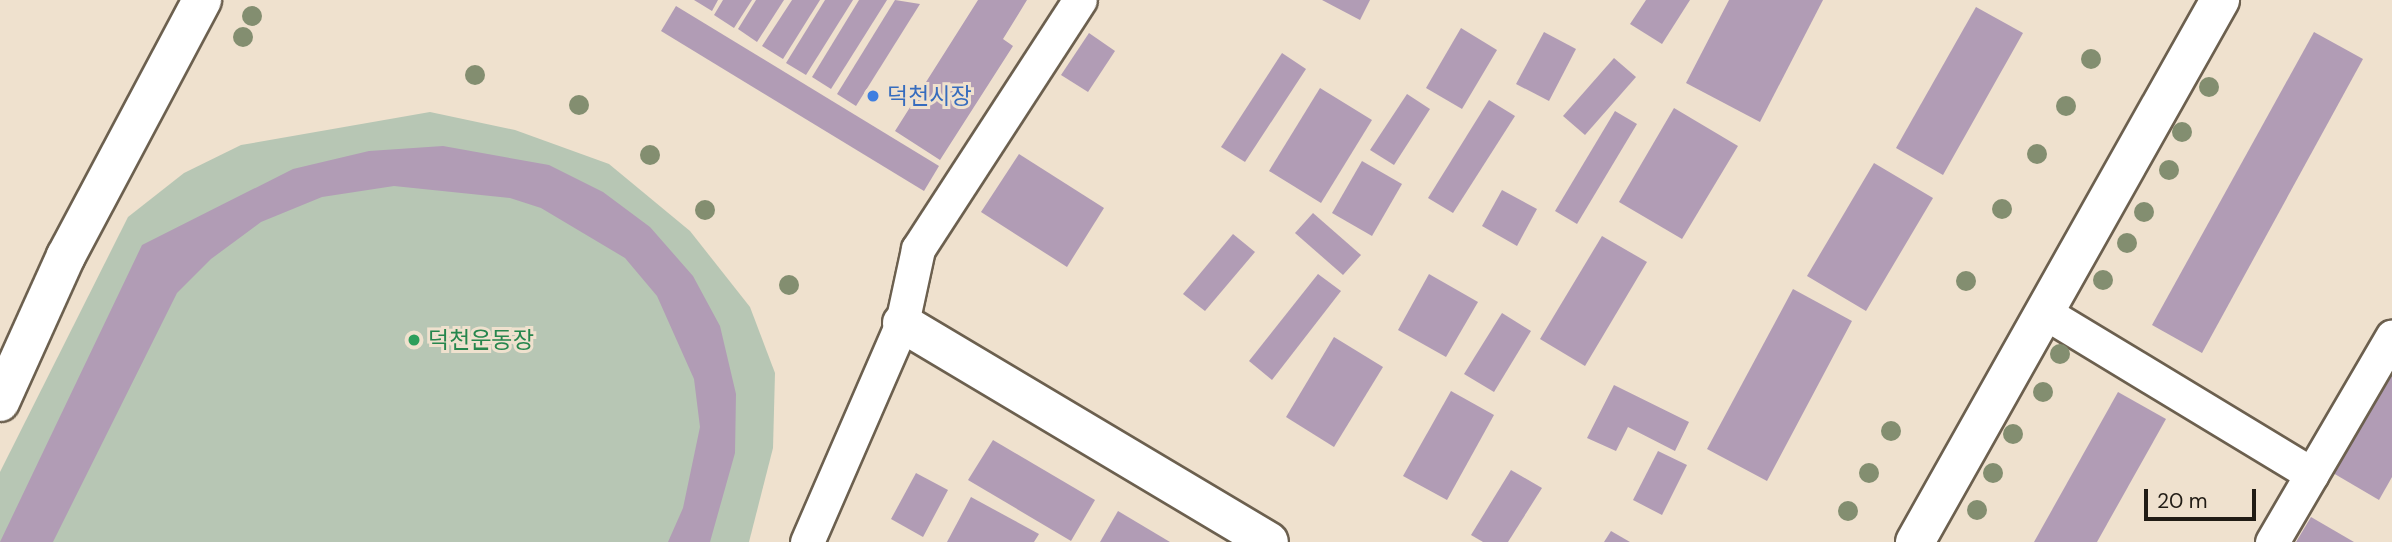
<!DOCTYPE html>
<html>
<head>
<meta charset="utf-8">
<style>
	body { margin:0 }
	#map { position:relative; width:2392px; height:542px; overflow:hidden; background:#efe1ce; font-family:"DM Sans","Noto Sans KR",sans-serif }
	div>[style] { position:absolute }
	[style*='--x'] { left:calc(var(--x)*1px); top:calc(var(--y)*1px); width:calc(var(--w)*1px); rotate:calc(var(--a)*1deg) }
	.green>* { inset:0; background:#b7c6b4 }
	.building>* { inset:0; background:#b19cb5 }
	.roads { filter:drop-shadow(2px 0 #6c604f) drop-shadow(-2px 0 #6c604f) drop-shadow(0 2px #6c604f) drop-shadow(0 -2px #6c604f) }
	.street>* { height:33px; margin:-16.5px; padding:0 16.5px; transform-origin:16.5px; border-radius:16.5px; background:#fff }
	.secondary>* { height:38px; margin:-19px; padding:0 19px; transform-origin:19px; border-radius:19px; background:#fff }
	.trees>* { width:20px; height:20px; margin:-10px; border-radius:50%; background:#838e70 }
	.dots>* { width:19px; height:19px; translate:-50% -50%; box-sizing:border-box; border:4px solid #efe1ce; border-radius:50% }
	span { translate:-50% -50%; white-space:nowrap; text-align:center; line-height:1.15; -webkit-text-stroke:6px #efe1ce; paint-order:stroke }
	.shop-label { font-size:23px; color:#366cbe }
	.left { translate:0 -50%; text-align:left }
	.leisure-label { font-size:23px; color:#27864d }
	.scale { position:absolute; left:2144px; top:489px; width:112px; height:32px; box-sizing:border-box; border:4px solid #211c15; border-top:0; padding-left:9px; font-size:21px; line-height:24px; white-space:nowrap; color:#211c15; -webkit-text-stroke:5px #efe1ce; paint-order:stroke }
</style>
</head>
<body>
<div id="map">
	<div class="green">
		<i style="clip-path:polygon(430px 112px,515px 130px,609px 164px,690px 231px,750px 307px,775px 373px,773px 448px,749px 542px,0 542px,0 472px,128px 217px,184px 173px,241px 145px)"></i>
	</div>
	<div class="building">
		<i style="clip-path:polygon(694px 0,718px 0,712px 11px)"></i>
		<i style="clip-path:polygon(723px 0,752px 0,734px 28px,714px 15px)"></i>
		<i style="clip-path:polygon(756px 0,784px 0,757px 42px,738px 29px)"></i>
		<i style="clip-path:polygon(792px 0,820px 0,783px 59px,762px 46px)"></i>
		<i style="clip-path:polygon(825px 0,853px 0,806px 75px,786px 63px)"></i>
		<i style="clip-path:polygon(859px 0,887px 0,831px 89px,812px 77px)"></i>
		<i style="clip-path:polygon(895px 0,920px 4px,856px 106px,837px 94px)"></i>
		<i style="clip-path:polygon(978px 0,1027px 0,1003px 39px,1013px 46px,940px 160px,895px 131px)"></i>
		<i style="clip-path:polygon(1322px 0,1370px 0,1360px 20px)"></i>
		<i style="clip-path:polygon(1646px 0,1690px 0,1662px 44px,1630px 24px)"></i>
		<i style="clip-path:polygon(1729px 0,1823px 0,1760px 122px,1686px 83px)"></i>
		<i style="clip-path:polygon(676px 6px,939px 166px,924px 191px,661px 31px)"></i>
		<i style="clip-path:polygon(1976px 7px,2023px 33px,1943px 175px,1896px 148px)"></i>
		<i style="clip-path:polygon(1461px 28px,1497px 50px,1462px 109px,1426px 88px)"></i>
		<i style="clip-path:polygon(1544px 32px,1576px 49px,1549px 101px,1516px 84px)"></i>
		<i style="clip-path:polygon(2314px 32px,2363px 59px,2202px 353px,2152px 325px)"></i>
		<i style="clip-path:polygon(1089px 33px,1115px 51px,1088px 92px,1061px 75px)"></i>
		<i style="clip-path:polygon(1282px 53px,1306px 69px,1245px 162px,1221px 147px)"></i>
		<i style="clip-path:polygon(1614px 58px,1636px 77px,1585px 135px,1563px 116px)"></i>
		<i style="clip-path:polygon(1320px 88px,1372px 120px,1321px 203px,1269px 171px)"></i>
		<i style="clip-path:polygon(1407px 94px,1430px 109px,1394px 165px,1370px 150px)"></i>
		<i style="clip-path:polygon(1489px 100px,1515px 116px,1453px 213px,1428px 198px)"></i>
		<i style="clip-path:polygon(1674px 108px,1738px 146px,1682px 239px,1619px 202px)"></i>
		<i style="clip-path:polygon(1615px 111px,1637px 124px,1577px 224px,1555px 211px)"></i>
		<i style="clip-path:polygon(443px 146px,549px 165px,603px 192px,650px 227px,693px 276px,720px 326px,736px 394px,735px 453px,710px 542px,668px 542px,683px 508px,700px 427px,694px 379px,657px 296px,625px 258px,541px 208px,510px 198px,394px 186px,322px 197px,261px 222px,211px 259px,177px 293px,53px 542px,0 542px,142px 245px,293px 169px,369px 151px)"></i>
		<i style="clip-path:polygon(1019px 154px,1104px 208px,1067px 267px,981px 212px)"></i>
		<i style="clip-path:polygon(1362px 161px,1402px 184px,1372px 236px,1332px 213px)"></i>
		<i style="clip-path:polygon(1874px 163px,1933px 198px,1866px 311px,1807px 276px)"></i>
		<i style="clip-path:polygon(1502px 190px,1537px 209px,1517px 246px,1482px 226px)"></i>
		<i style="clip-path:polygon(1313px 213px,1361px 255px,1343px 275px,1295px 233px)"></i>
		<i style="clip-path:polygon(1233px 234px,1255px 252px,1205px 311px,1183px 294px)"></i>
		<i style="clip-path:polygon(1602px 236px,1647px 262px,1585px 366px,1540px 339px)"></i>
		<i style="clip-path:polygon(1318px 274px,1341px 291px,1272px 380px,1249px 361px)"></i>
		<i style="clip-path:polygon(1429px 274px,1478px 302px,1446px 357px,1398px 330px)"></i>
		<i style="clip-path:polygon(1793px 289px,1852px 321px,1767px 481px,1707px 449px)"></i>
		<i style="clip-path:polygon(1502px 313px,1531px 331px,1494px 392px,1464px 374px)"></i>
		<i style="clip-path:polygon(1334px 337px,1383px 367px,1334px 447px,1286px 417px)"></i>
		<i style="clip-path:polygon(2392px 370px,2392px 477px,2379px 500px,2333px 473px)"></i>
		<i style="clip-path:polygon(1614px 385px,1689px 422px,1675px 451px,1628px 427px,1616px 451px,1587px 438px)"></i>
		<i style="clip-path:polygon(1451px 391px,1494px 415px,1447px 500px,1403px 476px)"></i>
		<i style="clip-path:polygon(2118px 392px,2166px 419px,2097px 542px,2034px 542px)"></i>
		<i style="clip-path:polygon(993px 440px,1095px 500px,1071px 541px,968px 480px)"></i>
		<i style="clip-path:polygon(1658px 451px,1687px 465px,1662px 515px,1633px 500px)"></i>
		<i style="clip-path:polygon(1511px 470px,1542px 488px,1508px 542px,1483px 542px,1471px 535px)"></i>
		<i style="clip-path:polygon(916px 473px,948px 490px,923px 537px,891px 519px)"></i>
		<i style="clip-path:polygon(971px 497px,1039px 534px,1034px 542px,947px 542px)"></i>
		<i style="clip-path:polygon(1118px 511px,1170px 542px,1100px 542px)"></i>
		<i style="clip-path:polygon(2311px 517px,2354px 542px,2296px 542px)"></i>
		<i style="clip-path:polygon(1611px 531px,1630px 542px,1604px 542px)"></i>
	</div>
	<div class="roads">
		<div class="street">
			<i style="--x:2044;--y:312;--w:313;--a:31.2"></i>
			<i style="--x:807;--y:542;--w:239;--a:-66.5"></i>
			<i style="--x:902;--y:323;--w:76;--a:-77.8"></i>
			<i style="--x:918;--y:249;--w:297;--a:-57"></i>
			<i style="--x:2272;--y:542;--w:238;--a:-59.7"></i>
		</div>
		<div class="secondary">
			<i style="--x:902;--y:323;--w:427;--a:30.8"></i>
			<i style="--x:0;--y:402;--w:160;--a:-65.7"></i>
			<i style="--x:66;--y:256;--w:290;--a:-62"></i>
			<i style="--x:1915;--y:542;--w:622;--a:-60.63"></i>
		</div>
	</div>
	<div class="trees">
		<i style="left:252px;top:16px"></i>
		<i style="left:243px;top:37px"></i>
		<i style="left:2091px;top:59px"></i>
		<i style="left:475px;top:75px"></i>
		<i style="left:2209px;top:87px"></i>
		<i style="left:579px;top:105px"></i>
		<i style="left:2066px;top:106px"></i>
		<i style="left:2182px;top:132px"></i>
		<i style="left:2037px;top:154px"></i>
		<i style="left:650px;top:155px"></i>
		<i style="left:2169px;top:170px"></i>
		<i style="left:2002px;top:209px"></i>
		<i style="left:705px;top:210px"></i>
		<i style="left:2144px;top:212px"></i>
		<i style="left:2127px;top:243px"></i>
		<i style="left:2103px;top:280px"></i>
		<i style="left:1966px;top:281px"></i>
		<i style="left:789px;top:285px"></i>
		<i style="left:2060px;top:354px"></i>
		<i style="left:2043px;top:392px"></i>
		<i style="left:1891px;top:431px"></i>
		<i style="left:2013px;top:434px"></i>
		<i style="left:1869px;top:473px"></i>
		<i style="left:1993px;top:473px"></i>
		<i style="left:1977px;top:510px"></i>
		<i style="left:1848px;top:511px"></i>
	</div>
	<div class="dots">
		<i style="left:873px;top:96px;background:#3f7fe0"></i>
		<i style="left:414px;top:340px;background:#2e9e5b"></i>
	</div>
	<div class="shop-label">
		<span class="left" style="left:887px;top:96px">덕천시장</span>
	</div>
	<div class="leisure-label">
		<span class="left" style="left:428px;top:340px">덕천운동장</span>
	</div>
	<div class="scale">20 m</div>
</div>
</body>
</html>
